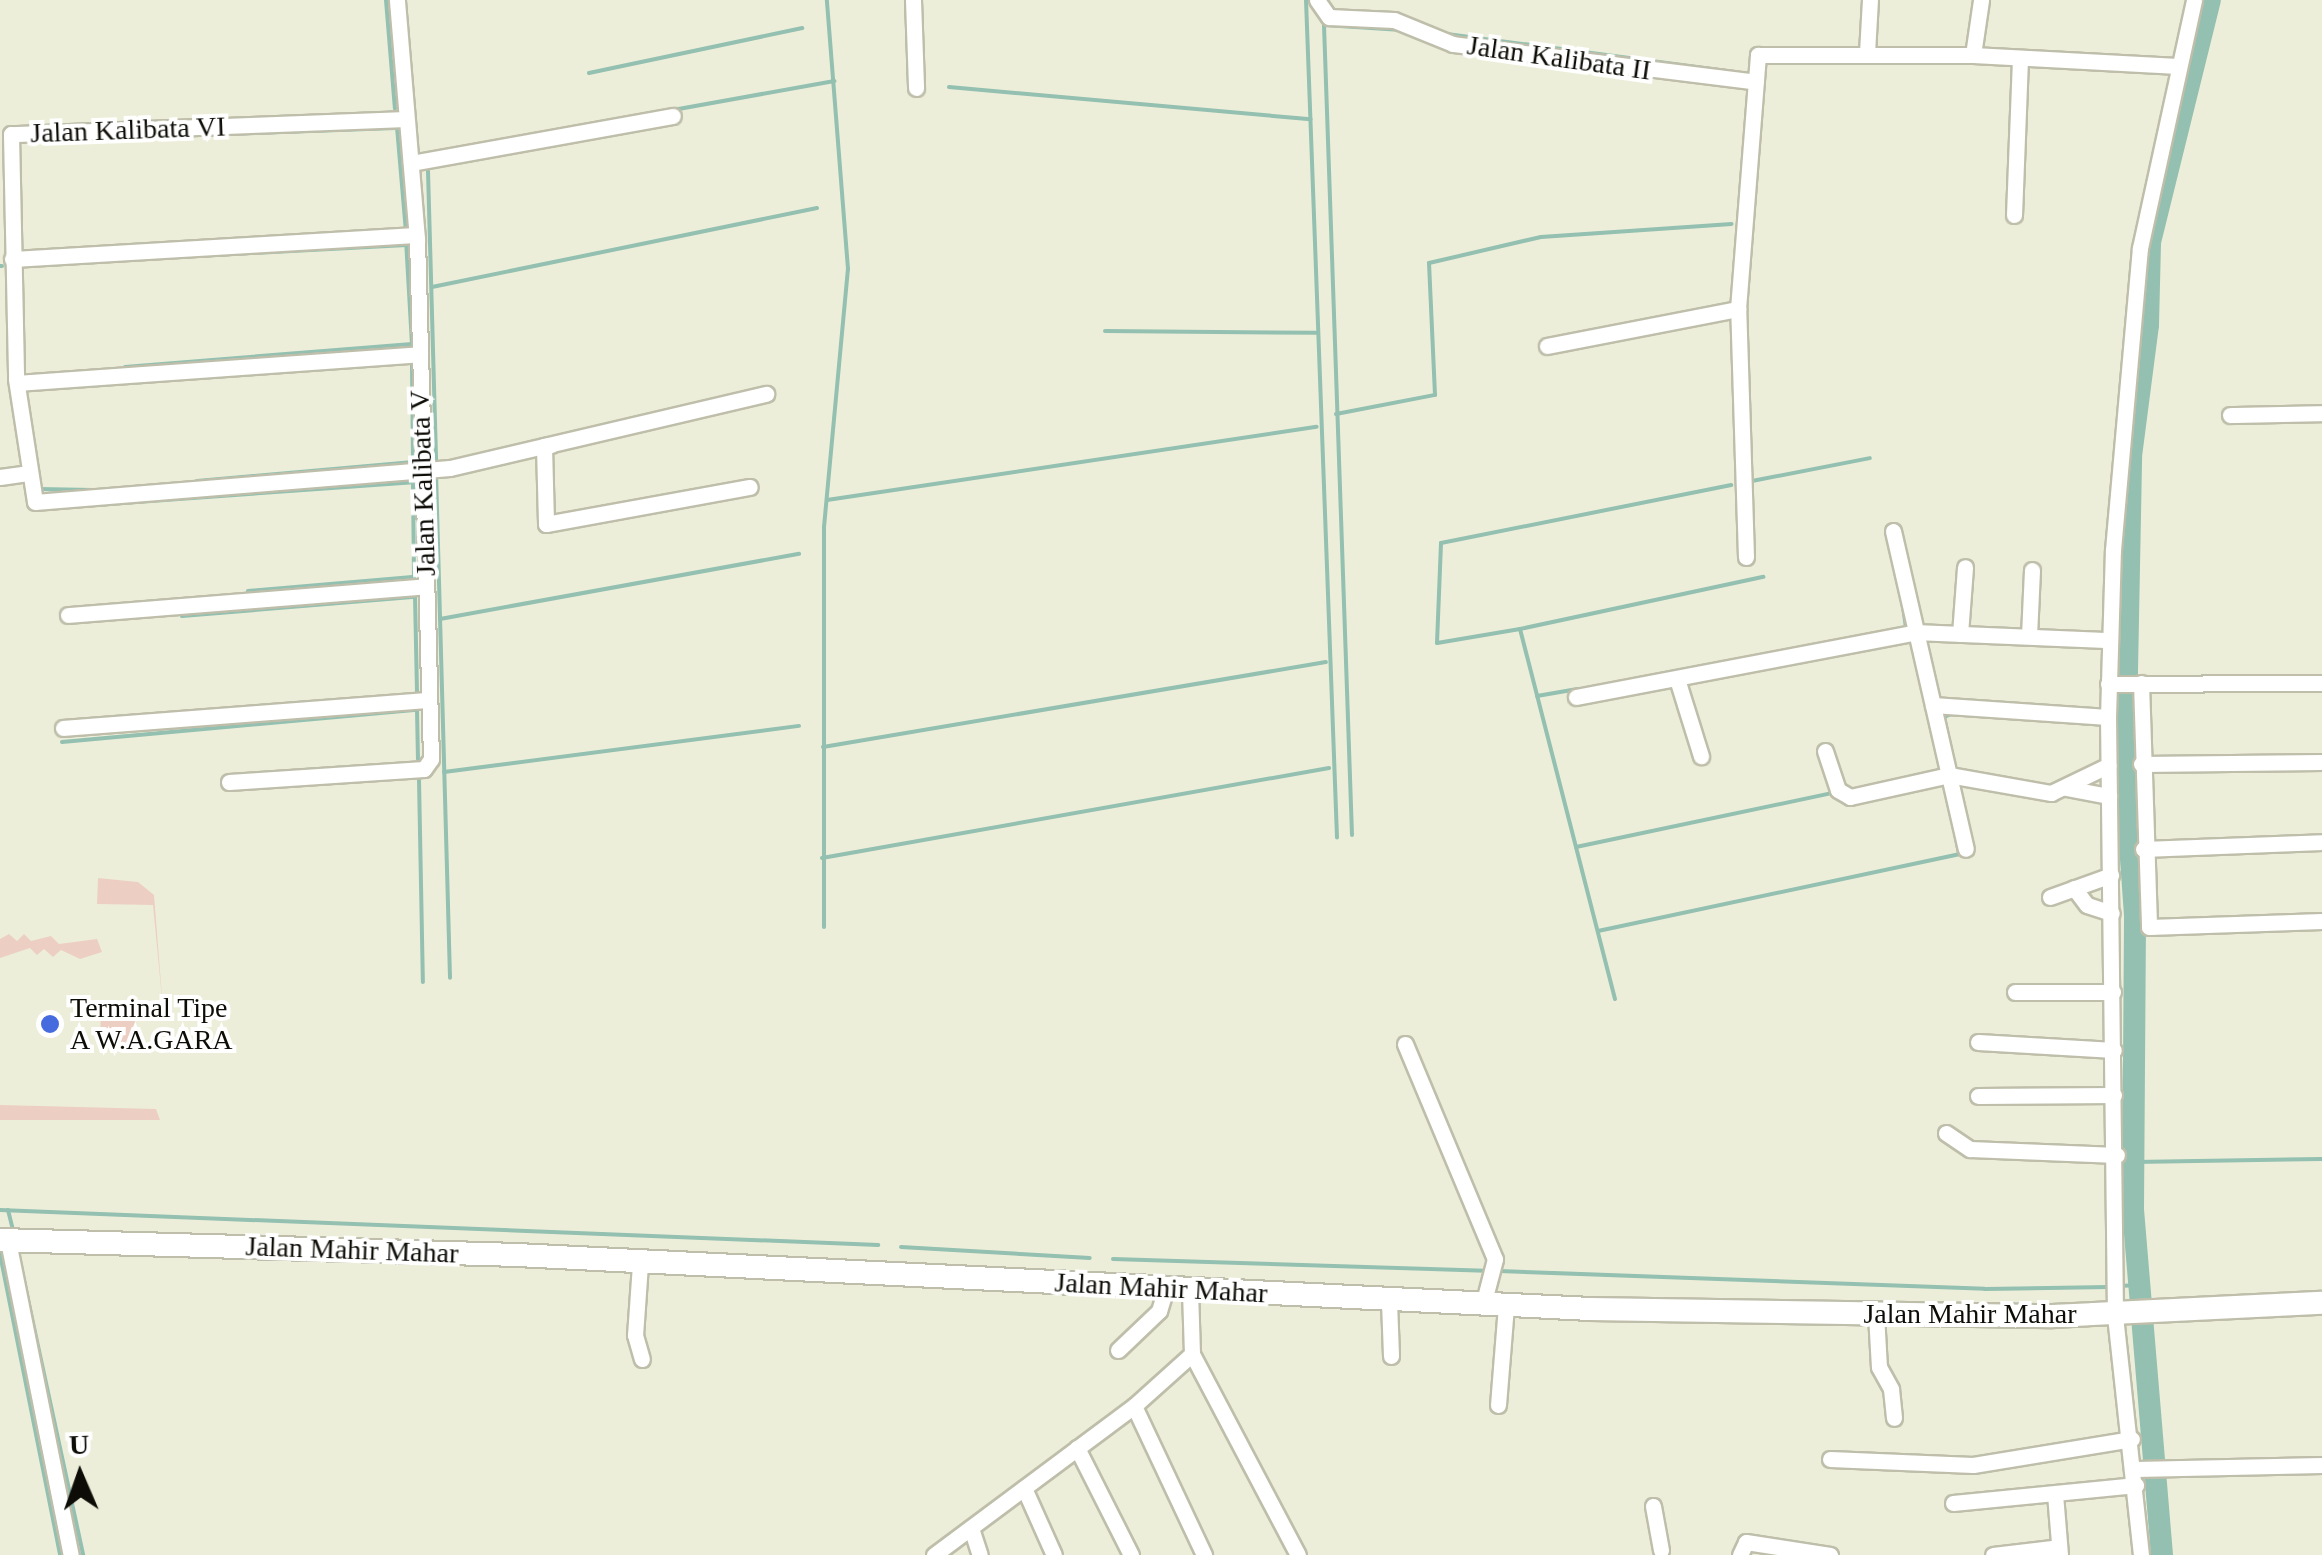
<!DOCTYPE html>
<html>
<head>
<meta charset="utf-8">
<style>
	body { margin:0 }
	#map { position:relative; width:2322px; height:1555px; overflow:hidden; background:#edeed9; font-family:"Times New Roman",serif }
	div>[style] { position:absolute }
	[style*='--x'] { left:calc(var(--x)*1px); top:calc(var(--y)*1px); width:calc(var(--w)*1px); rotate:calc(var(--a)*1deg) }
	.green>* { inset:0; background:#eccfc2 }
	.stream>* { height:4px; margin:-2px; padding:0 2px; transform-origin:2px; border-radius:2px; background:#93c0b0 }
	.river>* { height:22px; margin:-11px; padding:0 11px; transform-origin:11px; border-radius:11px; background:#93c0b0 }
	.roads { filter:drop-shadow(2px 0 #bebeaa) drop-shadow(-2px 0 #bebeaa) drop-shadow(0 2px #bebeaa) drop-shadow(0 -2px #bebeaa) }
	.minor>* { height:15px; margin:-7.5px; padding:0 7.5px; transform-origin:7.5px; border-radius:7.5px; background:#fff }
	.highway>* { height:22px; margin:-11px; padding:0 11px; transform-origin:11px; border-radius:11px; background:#fff }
	.dots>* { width:28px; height:28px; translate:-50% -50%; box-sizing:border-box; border:5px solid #fff; border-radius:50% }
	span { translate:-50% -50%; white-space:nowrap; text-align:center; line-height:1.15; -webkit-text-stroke:8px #fff; paint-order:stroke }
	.street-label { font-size:28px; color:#0d0c06 }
	.poi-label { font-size:28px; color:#0d0c06 }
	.left { translate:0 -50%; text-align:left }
	.north { position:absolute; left:30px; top:1425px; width:100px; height:100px; -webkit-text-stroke:8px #fff; paint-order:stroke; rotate:358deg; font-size:28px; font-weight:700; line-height:40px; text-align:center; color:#0d0c06 }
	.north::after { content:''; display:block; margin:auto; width:35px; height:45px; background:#0d0c06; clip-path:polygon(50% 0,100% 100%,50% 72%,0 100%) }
</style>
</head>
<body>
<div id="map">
	<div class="green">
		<i style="clip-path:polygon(98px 878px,138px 882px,154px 895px,163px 1009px,153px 905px,97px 904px)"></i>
		<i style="clip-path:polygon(9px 934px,17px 941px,24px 934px,31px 941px,51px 936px,59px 944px,97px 939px,102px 952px,80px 959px,61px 950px,53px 957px,44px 949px,37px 955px,30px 948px,0 958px,0 939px)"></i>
		<i style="clip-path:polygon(101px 1004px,130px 1011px,136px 1024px,130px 1042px,100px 1046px)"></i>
		<i style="clip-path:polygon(0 1105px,156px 1109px,160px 1120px,0 1120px)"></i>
	</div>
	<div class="stream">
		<i style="--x:386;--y:0;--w:109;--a:85.3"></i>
		<i style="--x:1306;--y:0;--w:838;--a:87.88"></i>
		<i style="--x:1447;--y:34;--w:292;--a:7.5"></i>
		<i style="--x:589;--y:73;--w:218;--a:-11.9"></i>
		<i style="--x:949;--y:87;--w:363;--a:5.1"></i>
		<i style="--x:673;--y:110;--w:164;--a:-10.2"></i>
		<i style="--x:397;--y:127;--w:105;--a:85.1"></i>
		<i style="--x:26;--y:141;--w:370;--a:-2"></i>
		<i style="--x:428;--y:171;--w:293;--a:88.4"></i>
		<i style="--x:138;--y:259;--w:269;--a:-3"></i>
		<i style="--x:0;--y:266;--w:2;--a:0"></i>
		<i style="--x:432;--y:287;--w:393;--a:-11.6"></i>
		<i style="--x:1105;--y:331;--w:212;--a:0.5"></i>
		<i style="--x:412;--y:365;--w:98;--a:89.4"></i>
		<i style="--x:125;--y:367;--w:288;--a:-4.6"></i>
		<i style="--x:412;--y:344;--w:103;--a:-93.3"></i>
		<i style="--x:1336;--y:414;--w:101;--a:-10.9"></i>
		<i style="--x:1435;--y:395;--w:132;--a:-92.6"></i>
		<i style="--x:1429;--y:263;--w:115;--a:-13.1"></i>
		<i style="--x:1541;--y:237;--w:191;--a:-3.9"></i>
		<i style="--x:436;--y:473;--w:505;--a:88.41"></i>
		<i style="--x:197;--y:481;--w:217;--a:-5"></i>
		<i style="--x:1752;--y:481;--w:120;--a:-11"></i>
		<i style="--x:413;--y:483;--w:95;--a:89.4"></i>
		<i style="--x:38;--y:489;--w:55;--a:1"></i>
		<i style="--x:827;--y:500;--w:495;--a:-8.5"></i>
		<i style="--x:53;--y:508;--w:361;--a:-4.1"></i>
		<i style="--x:1899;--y:578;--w:50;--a:82"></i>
		<i style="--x:248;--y:591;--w:165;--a:-4.9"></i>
		<i style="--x:415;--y:596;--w:99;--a:88.8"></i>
		<i style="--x:182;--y:616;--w:234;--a:-4.7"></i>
		<i style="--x:440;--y:619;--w:365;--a:-10.3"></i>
		<i style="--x:1520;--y:629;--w:84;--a:170.4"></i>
		<i style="--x:1437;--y:643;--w:100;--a:-87.7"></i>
		<i style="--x:1441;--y:543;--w:296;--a:-11.3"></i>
		<i style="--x:1933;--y:673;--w:30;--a:76"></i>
		<i style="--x:1537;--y:696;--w:41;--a:-9.9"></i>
		<i style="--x:417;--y:709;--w:50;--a:88.9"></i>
		<i style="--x:2058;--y:721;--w:46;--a:5"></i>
		<i style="--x:2113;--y:726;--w:14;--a:4"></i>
		<i style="--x:1948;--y:736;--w:19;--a:-102"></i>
		<i style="--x:1944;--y:717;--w:11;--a:-22"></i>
		<i style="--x:62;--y:742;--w:356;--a:-5.2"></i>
		<i style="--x:823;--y:747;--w:510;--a:-9.59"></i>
		<i style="--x:444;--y:772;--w:358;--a:-7.4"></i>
		<i style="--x:419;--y:780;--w:202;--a:88.9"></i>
		<i style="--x:1352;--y:835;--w:810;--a:-91.98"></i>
		<i style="--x:1324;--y:25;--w:78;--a:3.7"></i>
		<i style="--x:1576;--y:847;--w:266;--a:-11.9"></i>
		<i style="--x:822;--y:858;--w:515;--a:-10.07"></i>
		<i style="--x:824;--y:927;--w:400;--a:-90"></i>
		<i style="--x:824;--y:527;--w:259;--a:-84.7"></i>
		<i style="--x:848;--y:269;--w:270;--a:-94.5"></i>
		<i style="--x:1598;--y:931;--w:369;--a:-12"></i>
		<i style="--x:1959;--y:854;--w:67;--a:-100.3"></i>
		<i style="--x:1615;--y:999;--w:382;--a:-104.4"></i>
		<i style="--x:1520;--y:629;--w:249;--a:-12.1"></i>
		<i style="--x:2134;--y:1162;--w:188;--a:-0.9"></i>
		<i style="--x:0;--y:1210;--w:879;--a:2.28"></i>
		<i style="--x:8;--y:1210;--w:21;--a:76"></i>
		<i style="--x:901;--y:1247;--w:189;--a:3.3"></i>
		<i style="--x:0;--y:1254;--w:307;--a:78.7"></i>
		<i style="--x:1113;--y:1259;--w:372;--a:1.8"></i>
		<i style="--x:1499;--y:1271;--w:486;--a:2.1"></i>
		<i style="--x:1985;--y:1289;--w:124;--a:-0.9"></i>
		<i style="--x:22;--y:1272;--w:289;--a:77.8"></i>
		<i style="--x:2119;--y:1286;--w:20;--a:-3"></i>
		<i style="--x:2138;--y:1342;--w:121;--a:84.8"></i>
		<i style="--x:2149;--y:1471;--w:84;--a:85.2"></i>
	</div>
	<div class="river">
		<i style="--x:2162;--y:1555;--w:348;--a:-94.8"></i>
		<i style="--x:2133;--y:1208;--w:293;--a:-89.6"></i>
		<i style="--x:2135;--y:915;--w:140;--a:-94.1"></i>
		<i style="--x:2125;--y:775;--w:319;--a:-88.9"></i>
		<i style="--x:2131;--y:456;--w:132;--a:-82.6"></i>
		<i style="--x:2148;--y:325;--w:83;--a:-88.6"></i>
		<i style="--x:2150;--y:242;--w:249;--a:-76.1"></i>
	</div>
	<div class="roads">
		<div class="minor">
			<i style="--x:913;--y:0;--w:88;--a:88"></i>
			<i style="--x:1317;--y:0;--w:21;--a:55"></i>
			<i style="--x:1329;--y:17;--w:65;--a:2.6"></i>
			<i style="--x:1394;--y:20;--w:64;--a:22.1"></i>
			<i style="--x:1453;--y:44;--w:305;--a:7.1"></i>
			<i style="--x:1867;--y:53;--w:53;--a:-86.8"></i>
			<i style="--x:1973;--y:55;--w:56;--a:-81.7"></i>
			<i style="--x:405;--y:119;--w:394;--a:177.8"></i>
			<i style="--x:11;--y:134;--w:245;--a:88.8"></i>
			<i style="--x:16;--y:379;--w:124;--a:81.2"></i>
			<i style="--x:35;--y:502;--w:416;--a:-4.7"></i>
			<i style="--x:450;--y:468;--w:325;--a:-13.2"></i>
			<i style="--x:411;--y:163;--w:266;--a:-10.2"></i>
			<i style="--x:2014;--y:215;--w:157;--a:-87.8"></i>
			<i style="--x:12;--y:259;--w:405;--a:-3.4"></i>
			<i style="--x:1547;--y:346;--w:195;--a:-11"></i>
			<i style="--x:17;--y:383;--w:403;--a:-4.1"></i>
			<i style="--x:2230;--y:415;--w:92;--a:-1.2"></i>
			<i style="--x:551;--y:445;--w:7;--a:172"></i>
			<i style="--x:544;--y:446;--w:78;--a:88.5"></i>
			<i style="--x:546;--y:524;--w:207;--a:-10.3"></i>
			<i style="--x:0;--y:477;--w:28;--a:-8"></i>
			<i style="--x:1893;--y:531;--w:326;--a:77.1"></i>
			<i style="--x:1746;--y:557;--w:248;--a:-91.8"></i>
			<i style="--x:1738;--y:309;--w:255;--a:-85.5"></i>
			<i style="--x:1758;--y:55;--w:215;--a:0"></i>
			<i style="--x:1973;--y:55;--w:205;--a:3.1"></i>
			<i style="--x:68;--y:615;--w:358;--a:-4.6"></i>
			<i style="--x:1960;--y:634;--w:67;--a:-85.7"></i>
			<i style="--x:2029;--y:636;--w:66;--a:-87.4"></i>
			<i style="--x:1677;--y:679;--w:81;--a:72.7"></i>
			<i style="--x:2141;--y:683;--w:244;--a:88.1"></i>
			<i style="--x:2149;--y:927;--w:173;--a:-2"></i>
			<i style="--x:2108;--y:684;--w:214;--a:-0.3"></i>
			<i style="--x:1576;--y:697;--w:346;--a:-10.8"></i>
			<i style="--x:1916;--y:632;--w:194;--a:2.4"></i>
			<i style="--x:1933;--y:705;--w:175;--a:3.9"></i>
			<i style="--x:63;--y:728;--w:367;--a:-4.4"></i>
			<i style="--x:1825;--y:751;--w:41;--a:71.6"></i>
			<i style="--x:1838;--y:790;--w:14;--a:30"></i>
			<i style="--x:1850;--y:797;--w:101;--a:-12.5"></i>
			<i style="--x:1949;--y:775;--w:104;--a:10"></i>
			<i style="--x:2051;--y:793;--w:64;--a:-25.8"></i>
			<i style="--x:2141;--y:764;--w:181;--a:-0.6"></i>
			<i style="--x:229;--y:782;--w:195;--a:-3.8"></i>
			<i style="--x:424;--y:769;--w:12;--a:-55"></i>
			<i style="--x:431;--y:759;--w:520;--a:-91.54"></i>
			<i style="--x:417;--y:239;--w:240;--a:-94.8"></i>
			<i style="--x:2066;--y:788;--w:44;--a:10.5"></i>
			<i style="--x:2143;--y:849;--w:179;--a:-2.2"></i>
			<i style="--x:2074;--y:888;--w:21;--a:53"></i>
			<i style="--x:2087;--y:905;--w:26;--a:18"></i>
			<i style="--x:2050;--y:897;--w:65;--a:-19.8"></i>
			<i style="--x:2015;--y:992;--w:98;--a:0"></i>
			<i style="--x:1978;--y:1042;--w:136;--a:3.4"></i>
			<i style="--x:1405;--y:1044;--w:233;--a:67.3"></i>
			<i style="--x:1495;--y:1259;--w:48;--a:104.6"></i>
			<i style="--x:1978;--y:1096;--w:136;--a:-0.4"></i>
			<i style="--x:1946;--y:1133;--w:29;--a:34"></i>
			<i style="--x:1970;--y:1149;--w:147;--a:2.3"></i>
			<i style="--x:8;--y:1241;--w:320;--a:78.7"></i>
			<i style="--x:640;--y:1264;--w:71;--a:94"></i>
			<i style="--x:635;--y:1335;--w:25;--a:74"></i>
			<i style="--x:1389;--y:1301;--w:55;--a:87.9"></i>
			<i style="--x:1876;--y:1314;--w:53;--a:86.8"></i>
			<i style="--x:1879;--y:1367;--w:25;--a:61"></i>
			<i style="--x:1891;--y:1389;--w:29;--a:84"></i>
			<i style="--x:1118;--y:1350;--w:57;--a:-43.6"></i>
			<i style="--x:1159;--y:1311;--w:24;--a:-73"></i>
			<i style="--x:1192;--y:1354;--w:227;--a:62.2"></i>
			<i style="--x:1498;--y:1405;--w:99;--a:-85.4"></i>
			<i style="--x:1134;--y:1406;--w:165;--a:64.8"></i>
			<i style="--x:1077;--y:1448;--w:120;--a:63.2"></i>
			<i style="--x:1830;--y:1459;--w:143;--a:2.4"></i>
			<i style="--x:1973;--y:1465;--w:161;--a:-9.3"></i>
			<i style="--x:2135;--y:1469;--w:187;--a:-1.2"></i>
			<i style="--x:1024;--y:1488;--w:73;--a:65.9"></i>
			<i style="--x:2055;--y:1494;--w:61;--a:85.3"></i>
			<i style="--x:1953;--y:1503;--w:184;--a:-5.6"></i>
			<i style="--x:1653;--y:1506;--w:45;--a:79.7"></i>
			<i style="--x:971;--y:1528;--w:28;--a:72"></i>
			<i style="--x:934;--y:1555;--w:249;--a:-36.7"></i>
			<i style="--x:1134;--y:1406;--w:78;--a:-41.9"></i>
			<i style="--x:1192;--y:1354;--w:65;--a:-91.8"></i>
			<i style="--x:1740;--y:1555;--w:14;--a:-65"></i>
			<i style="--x:1746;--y:1542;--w:85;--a:8.8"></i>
			<i style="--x:1993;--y:1555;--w:66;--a:-6.9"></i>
			<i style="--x:2141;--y:1555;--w:241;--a:-96.2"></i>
			<i style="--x:2115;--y:1315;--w:598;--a:-90.67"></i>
			<i style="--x:2108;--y:717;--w:167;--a:-88.3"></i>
			<i style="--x:2113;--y:550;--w:303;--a:-84.9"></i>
			<i style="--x:2140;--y:248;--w:254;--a:-77.7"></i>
		</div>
		<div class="highway">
			<i style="--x:0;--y:1240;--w:517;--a:1.66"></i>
			<i style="--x:517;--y:1255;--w:1074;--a:2.88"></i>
			<i style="--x:1590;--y:1309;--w:462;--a:0.9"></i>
			<i style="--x:2052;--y:1316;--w:270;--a:-2.8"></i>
		</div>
	</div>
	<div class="dots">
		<i style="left:50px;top:1024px;background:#456bde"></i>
	</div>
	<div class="street-label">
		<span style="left:1559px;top:58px;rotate:8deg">Jalan Kalibata II</span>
		<span style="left:128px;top:130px;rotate:-2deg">Jalan Kalibata VI</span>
		<span style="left:423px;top:483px;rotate:-92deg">Jalan Kalibata V</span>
		<span style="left:352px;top:1250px;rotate:2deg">Jalan Mahir Mahar</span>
		<span style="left:1161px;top:1288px;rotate:3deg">Jalan Mahir Mahar</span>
		<span style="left:1970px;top:1314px">Jalan Mahir Mahar</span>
	</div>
	<div class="poi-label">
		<span class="left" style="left:70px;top:1024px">Terminal Tipe<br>A W.A.GARA</span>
	</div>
	<div class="north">U</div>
</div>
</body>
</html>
